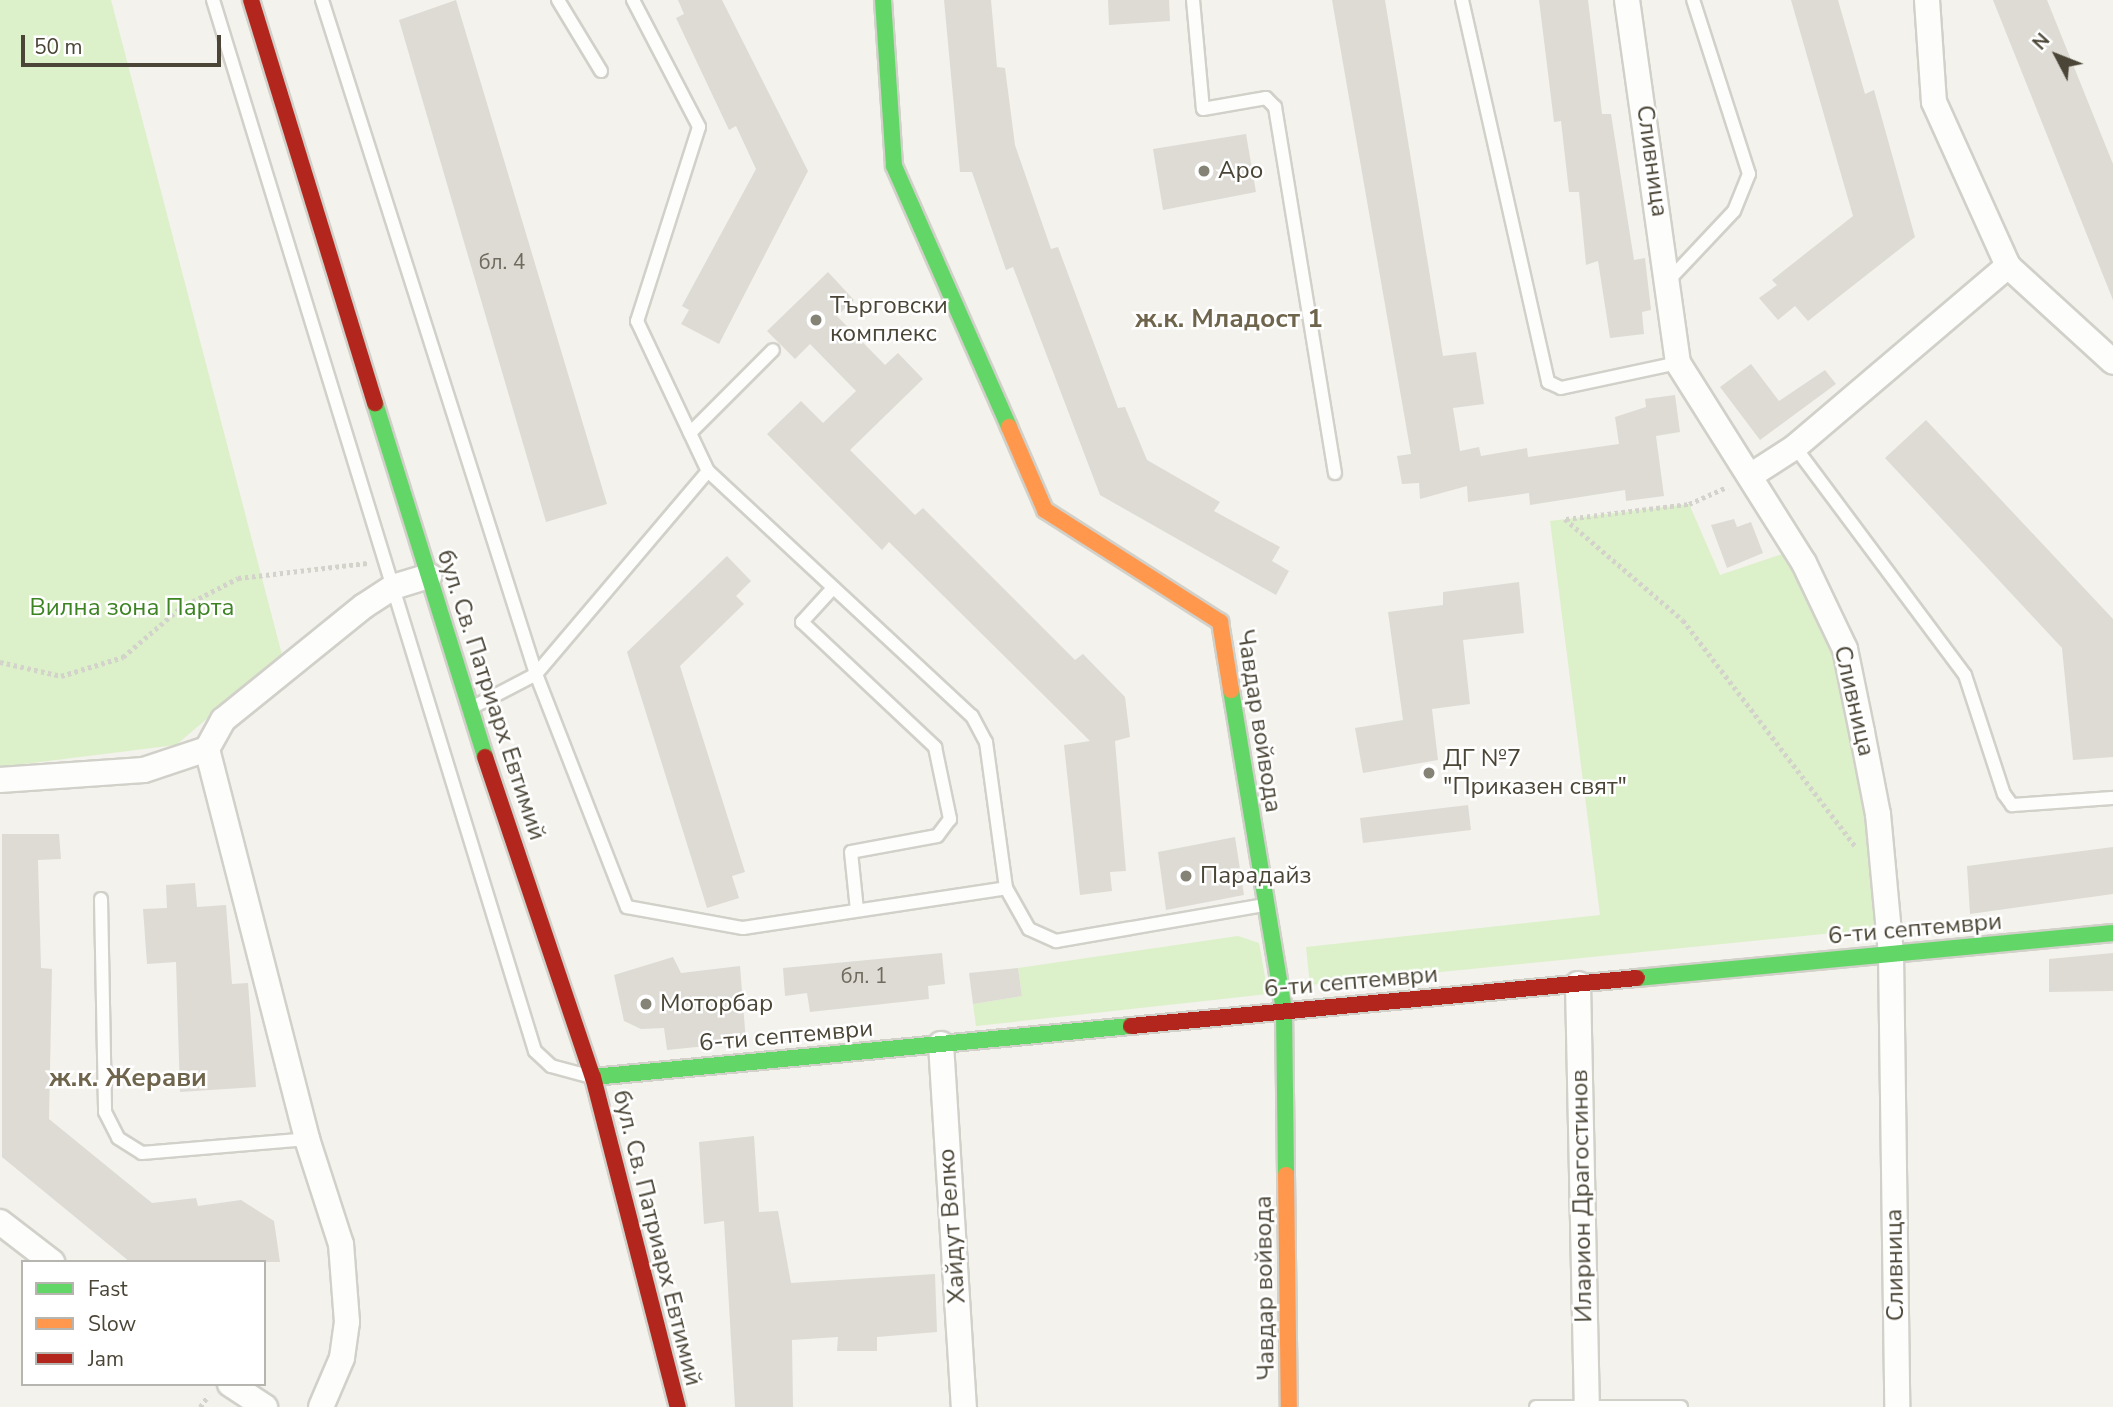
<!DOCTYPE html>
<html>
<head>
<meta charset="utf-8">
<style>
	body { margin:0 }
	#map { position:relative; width:2113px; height:1407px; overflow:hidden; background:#f3f2ec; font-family:"Nunito Sans",sans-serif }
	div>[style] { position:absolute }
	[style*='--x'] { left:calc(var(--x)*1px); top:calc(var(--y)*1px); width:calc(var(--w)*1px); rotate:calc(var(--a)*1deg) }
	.green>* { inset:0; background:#dcf0ca }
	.building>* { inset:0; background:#dddbd4 }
	.path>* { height:4.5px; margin-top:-2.25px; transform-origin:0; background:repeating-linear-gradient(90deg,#d3d2cb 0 3.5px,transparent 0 7px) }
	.roads { filter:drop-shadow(2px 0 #d1d0c9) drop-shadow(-2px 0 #d1d0c9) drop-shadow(0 2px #d1d0c9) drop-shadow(0 -2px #d1d0c9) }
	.lane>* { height:12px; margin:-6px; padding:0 6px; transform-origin:6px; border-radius:6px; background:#fdfdfc }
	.street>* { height:24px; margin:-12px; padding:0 12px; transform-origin:12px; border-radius:12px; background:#fdfdfc }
	.fast>* { height:16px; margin:-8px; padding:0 8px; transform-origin:8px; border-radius:8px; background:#63d668 }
	.slow>* { height:16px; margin:-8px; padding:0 8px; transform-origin:8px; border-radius:8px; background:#ff974d }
	.jam>* { height:16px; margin:-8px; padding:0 8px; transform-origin:8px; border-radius:8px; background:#b3261e }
	.dots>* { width:19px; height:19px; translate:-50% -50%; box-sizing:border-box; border:4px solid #fff; border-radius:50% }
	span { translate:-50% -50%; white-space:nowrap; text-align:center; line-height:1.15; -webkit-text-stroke:5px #fff; paint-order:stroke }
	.number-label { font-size:21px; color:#706b5e }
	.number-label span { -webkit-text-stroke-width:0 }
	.street-label { font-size:24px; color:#4a4536 }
	.poi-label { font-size:24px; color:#4a4536 }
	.left { translate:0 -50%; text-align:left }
	.park-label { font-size:24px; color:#3c8322 }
	.neighbourhood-label { font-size:26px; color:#6e654c; font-weight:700 }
	.legend { position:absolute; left:21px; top:1260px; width:245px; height:126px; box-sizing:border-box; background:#fff; border:2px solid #b7b5af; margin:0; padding:9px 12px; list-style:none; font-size:21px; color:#4a4536 }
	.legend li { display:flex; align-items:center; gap:14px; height:35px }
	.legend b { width:35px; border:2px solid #b7b5af }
	.north { position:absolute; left:2022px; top:21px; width:70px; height:70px; -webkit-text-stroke:5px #fff; paint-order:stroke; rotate:312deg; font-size:19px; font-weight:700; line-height:28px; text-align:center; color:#4a4536 }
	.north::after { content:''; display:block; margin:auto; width:24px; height:32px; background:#4a4536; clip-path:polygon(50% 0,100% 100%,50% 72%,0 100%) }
	.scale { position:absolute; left:21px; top:35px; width:200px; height:32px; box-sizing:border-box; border:4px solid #4a4536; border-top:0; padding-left:9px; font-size:21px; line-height:24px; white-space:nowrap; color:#4a4536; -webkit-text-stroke:5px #fff; paint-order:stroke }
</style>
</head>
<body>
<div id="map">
	<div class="green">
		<i style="clip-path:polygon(0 0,111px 0,282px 655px,176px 745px,0 767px)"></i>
		<i style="clip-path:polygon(1689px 504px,1720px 575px,1791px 551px,1841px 643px,1884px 928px,1310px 985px,1306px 947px,1600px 915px,1550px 521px)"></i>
		<i style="clip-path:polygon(1238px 936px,1259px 943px,1268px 994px,976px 1026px,973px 1004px,1022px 996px,1018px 968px)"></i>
	</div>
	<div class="building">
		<i style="clip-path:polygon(456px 0,607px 504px,546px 522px,399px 20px)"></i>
		<i style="clip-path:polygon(678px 0,722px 0,808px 171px,719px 344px,681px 324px,689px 310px,682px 306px,756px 169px,736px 126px,729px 130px,676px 18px,684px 14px)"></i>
		<i style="clip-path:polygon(944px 0,991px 0,997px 67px,1005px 68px,1015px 145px,1051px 249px,1058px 247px,1118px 408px,1125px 407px,1147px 460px,1220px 502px,1214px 511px,1280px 547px,1272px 561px,1289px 571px,1276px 595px,1100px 495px,1013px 267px,1006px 270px,972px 172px,960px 172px)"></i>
		<i style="clip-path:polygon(1108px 0,1169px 0,1170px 21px,1109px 25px)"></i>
		<i style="clip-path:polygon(1332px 0,1385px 0,1443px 356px,1476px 352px,1484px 404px,1453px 408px,1460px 451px,1479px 447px,1481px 456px,1527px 448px,1528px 457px,1619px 444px,1615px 417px,1646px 407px,1645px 399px,1675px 395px,1680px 432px,1656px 436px,1664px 496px,1626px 501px,1625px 490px,1530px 505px,1529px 493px,1468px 502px,1467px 486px,1420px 499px,1419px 483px,1402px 484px,1397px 456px,1411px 454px)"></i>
		<i style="clip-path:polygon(1539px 0,1588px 0,1602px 114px,1611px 114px,1634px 260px,1645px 258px,1651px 310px,1642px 312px,1644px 334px,1610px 338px,1598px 261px,1586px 265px,1579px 192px,1569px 192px,1561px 121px,1554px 122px)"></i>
		<i style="clip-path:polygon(1791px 0,1838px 0,1865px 94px,1874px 90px,1915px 237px,1808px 321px,1795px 306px,1778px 320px,1759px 298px,1777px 285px,1772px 280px,1853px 216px)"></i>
		<i style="clip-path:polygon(1993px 0,2047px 0,2113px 164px,2113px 300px)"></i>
		<i style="clip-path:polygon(1246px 134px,1256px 192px,1163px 210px,1153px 149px)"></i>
		<i style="clip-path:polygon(828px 272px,854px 300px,837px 316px,885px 365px,898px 353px,923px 379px,850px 450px,915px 515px,923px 508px,1075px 660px,1083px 654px,1125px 697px,1130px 737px,1115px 741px,1126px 871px,1110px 872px,1112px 891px,1080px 895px,1064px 745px,1090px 741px,889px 542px,882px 550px,767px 434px,801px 401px,823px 423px,856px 391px,810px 344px,795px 359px,767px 331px)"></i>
		<i style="clip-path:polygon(1751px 364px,1779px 401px,1825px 370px,1836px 384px,1760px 440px,1720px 387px)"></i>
		<i style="clip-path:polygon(1926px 420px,2113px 619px,2113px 757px,2073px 760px,2062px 648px,1885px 458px)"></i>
		<i style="clip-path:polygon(1734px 519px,1737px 527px,1751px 522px,1763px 553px,1727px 568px,1711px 525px)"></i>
		<i style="clip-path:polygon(727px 556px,751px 581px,736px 596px,744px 604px,680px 666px,745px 872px,732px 876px,739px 898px,707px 908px,627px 652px)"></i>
		<i style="clip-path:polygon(1519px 582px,1524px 633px,1463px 640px,1470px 704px,1432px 709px,1438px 760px,1363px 773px,1355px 728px,1403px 720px,1388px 612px,1443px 605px,1443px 592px)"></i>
		<i style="clip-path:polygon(1468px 805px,1471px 830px,1363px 843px,1360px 818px)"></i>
		<i style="clip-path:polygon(2px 834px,59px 834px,61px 859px,38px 860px,41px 968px,52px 969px,49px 1119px,152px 1203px,196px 1198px,198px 1206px,241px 1200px,274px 1221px,280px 1262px,130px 1262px,2px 1157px)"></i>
		<i style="clip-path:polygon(1235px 837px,1244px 895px,1166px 910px,1158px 852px)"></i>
		<i style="clip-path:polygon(2113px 847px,2113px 894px,1970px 914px,1967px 866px)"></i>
		<i style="clip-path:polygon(195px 883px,197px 907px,226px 905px,232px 984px,248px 983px,256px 1087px,180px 1092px,176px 962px,147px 964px,143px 909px,167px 908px,166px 885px)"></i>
		<i style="clip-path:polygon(942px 953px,945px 984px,928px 986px,929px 999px,810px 1012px,807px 993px,785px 996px,783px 968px)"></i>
		<i style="clip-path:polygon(2113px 953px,2113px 991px,2049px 992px,2049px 959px)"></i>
		<i style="clip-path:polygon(673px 957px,681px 973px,740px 966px,746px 1042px,667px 1050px,664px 1028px,641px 1029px,624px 1021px,614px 975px)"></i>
		<i style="clip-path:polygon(1018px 968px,1022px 996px,973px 1004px,969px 973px)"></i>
		<i style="clip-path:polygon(754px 1136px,759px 1212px,778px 1211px,791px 1283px,935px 1274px,937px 1332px,877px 1337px,877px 1351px,837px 1351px,838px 1337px,792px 1340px,793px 1407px,735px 1407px,724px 1221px,704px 1224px,699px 1142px)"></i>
	</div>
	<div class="path">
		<i style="--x:1565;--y:519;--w:155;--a:40.6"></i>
		<i style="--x:1683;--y:620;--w:285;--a:52.7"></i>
		<i style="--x:1566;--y:519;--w:124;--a:-7"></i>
		<i style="--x:1689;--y:504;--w:42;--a:-24.1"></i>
		<i style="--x:0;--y:662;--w:63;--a:12.9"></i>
		<i style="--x:61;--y:676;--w:65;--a:-17"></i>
		<i style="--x:123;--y:657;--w:75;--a:-40.7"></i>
		<i style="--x:180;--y:608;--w:65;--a:-27.3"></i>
		<i style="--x:238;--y:578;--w:130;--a:-6.6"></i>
		<i style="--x:200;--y:1407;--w:14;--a:-54"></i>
	</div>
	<div class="roads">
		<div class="lane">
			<i style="--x:213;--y:0;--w:1099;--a:72.97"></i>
			<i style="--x:535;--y:1051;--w:22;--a:43"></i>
			<i style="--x:551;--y:1066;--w:39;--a:15"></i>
			<i style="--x:322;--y:0;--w:707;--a:72.38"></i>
			<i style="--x:536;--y:674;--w:250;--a:68.7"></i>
			<i style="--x:627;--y:907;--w:118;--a:10.3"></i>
			<i style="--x:743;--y:928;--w:266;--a:-8.6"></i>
			<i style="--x:1006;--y:888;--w:47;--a:60.7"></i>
			<i style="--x:1029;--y:929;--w:30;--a:24"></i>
			<i style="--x:1056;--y:941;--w:212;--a:-9.8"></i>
			<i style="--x:558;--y:0;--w:83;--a:58.8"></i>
			<i style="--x:633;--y:0;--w:143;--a:62.5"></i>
			<i style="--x:699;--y:127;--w:204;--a:107.7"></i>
			<i style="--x:637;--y:321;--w:166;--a:64.7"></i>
			<i style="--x:1193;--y:0;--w:109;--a:84.8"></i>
			<i style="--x:1203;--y:109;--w:64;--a:-9.9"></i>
			<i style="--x:1266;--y:98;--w:13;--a:45"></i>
			<i style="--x:1275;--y:107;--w:371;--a:80.7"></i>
			<i style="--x:1462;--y:0;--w:392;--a:77.3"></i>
			<i style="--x:1548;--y:382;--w:14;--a:25"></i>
			<i style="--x:1561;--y:388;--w:120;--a:-12.1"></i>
			<i style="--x:1668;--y:281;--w:96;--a:-46.7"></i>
			<i style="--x:1734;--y:211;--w:40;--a:-68"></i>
			<i style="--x:1749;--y:174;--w:183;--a:-107.8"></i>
			<i style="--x:690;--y:433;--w:117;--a:-45"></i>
			<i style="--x:1795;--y:447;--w:284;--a:53.3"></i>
			<i style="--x:1965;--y:675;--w:125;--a:71.9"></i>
			<i style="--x:2004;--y:794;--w:14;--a:54"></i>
			<i style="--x:2012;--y:805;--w:101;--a:-4"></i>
			<i style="--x:833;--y:588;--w:46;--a:132.4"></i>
			<i style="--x:802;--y:622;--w:183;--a:43.2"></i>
			<i style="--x:935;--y:747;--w:74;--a:78.2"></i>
			<i style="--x:950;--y:819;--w:21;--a:127"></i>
			<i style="--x:937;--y:836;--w:87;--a:169.5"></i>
			<i style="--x:851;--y:852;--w:58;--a:84.1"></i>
			<i style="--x:473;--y:707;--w:71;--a:-27.6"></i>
			<i style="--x:536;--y:674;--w:266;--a:-49.7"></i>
			<i style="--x:708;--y:471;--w:360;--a:42.9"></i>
			<i style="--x:972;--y:716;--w:30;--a:62"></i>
			<i style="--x:986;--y:742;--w:147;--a:82.2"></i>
			<i style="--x:101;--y:899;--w:213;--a:88.9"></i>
			<i style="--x:105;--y:1112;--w:29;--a:63"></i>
			<i style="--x:118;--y:1138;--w:28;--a:32"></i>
			<i style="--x:142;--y:1153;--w:166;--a:-4.8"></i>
			<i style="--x:1536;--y:1407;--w:145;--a:0"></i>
		</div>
		<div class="street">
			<i style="--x:1627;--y:0;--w:367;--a:82"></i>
			<i style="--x:1678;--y:363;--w:236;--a:57.8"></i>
			<i style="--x:1804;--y:563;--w:95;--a:64.5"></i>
			<i style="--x:1845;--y:649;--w:85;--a:78.4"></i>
			<i style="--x:1862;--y:732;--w:84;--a:79"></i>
			<i style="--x:1878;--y:814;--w:141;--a:84.7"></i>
			<i style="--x:1891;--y:954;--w:453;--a:89.2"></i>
			<i style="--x:1927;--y:0;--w:102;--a:86.1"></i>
			<i style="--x:1934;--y:102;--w:180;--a:65.7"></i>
			<i style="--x:2008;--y:266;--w:142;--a:42.4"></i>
			<i style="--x:1750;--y:476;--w:54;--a:-32.8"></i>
			<i style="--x:1795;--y:447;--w:280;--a:-40.4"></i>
			<i style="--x:207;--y:749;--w:403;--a:75.6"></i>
			<i style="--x:307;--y:1139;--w:110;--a:72.1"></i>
			<i style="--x:341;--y:1244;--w:78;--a:85.6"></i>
			<i style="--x:347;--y:1322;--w:36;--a:98"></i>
			<i style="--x:342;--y:1358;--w:53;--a:113.2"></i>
			<i style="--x:0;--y:780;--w:144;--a:-4"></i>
			<i style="--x:144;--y:770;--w:66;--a:-18.4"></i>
			<i style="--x:207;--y:749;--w:33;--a:-61"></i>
			<i style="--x:223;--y:720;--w:181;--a:-39"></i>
			<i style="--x:364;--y:606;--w:35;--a:-33"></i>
			<i style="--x:393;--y:587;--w:38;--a:-17"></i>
			<i style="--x:1578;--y:984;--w:423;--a:88.8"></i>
			<i style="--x:941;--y:1044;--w:364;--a:86.4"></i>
			<i style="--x:0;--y:1222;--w:66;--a:37.6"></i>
			<i style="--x:230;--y:1384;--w:42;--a:33.3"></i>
		</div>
		<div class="fast">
			<i style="--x:883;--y:0;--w:166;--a:86.2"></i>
			<i style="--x:894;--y:166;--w:285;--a:66.2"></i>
			<i style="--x:375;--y:403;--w:371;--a:72.7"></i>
			<i style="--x:1231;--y:690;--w:324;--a:80.6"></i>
			<i style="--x:1284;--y:1010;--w:165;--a:89.3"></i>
			<i style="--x:1637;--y:978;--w:478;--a:-5.4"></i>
			<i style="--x:593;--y:1077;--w:540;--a:-5.42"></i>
		</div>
		<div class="slow">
			<i style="--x:1009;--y:427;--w:90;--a:66.6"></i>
			<i style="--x:1045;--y:510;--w:208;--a:32.6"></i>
			<i style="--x:1220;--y:622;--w:69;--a:80.8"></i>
			<i style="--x:1286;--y:1175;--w:232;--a:89.3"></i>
		</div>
		<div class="jam">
			<i style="--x:251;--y:0;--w:422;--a:72.9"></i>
			<i style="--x:485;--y:757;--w:338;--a:71.4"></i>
			<i style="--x:593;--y:1077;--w:341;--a:75.6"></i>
			<i style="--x:1131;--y:1026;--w:508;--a:-5.42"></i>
		</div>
	</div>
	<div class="dots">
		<i style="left:1204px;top:171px;background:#858276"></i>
		<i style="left:816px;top:320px;background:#858276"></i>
		<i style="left:1429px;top:773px;background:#858276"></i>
		<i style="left:1186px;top:876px;background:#858276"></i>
		<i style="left:646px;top:1004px;background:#858276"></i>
	</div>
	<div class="number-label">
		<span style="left:502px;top:262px">бл. 4</span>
		<span style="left:864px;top:976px">бл. 1</span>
	</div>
	<div class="street-label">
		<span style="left:1652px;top:161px;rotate:82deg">Сливница</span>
		<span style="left:491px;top:695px;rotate:72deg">бул. Св. Патриарх Евтимий</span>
		<span style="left:1854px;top:701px;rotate:77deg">Сливница</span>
		<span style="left:1259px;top:721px;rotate:81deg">Чавдар войвода</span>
		<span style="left:1915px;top:929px;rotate:-5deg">6-ти септември</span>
		<span style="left:1351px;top:982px;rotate:-5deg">6-ти септември</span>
		<span style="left:786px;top:1036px;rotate:-5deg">6-ти септември</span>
		<span style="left:1582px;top:1196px;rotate:-91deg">Иларион Драгостинов</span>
		<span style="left:952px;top:1226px;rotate:-94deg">Хайдут Велко</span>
		<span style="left:657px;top:1238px;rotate:76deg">бул. Св. Патриарх Евтимий</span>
		<span style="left:1895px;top:1265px;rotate:-91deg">Сливница</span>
		<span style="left:1265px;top:1288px;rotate:-91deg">Чавдар войвода</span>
	</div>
	<div class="poi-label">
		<span class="left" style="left:1218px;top:171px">Аро</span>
		<span class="left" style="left:830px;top:320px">Търговски<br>комплекс</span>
		<span class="left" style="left:1443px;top:773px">ДГ №7<br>"Приказен свят"</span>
		<span class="left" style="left:1200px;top:876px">Парадайз</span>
		<span class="left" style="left:660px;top:1004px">Моторбар</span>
	</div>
	<div class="park-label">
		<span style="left:132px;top:608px">Вилна зона Парта</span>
	</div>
	<div class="neighbourhood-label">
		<span style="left:1229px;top:319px">ж.к. Младост 1</span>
		<span style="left:128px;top:1078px">ж.к. Жерави</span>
	</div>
	<ul class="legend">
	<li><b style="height:9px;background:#63d668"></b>Fast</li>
	<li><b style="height:9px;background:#ff974d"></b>Slow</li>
	<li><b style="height:9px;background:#b3261e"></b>Jam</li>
	</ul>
	<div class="north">N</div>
	<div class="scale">50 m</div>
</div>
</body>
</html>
